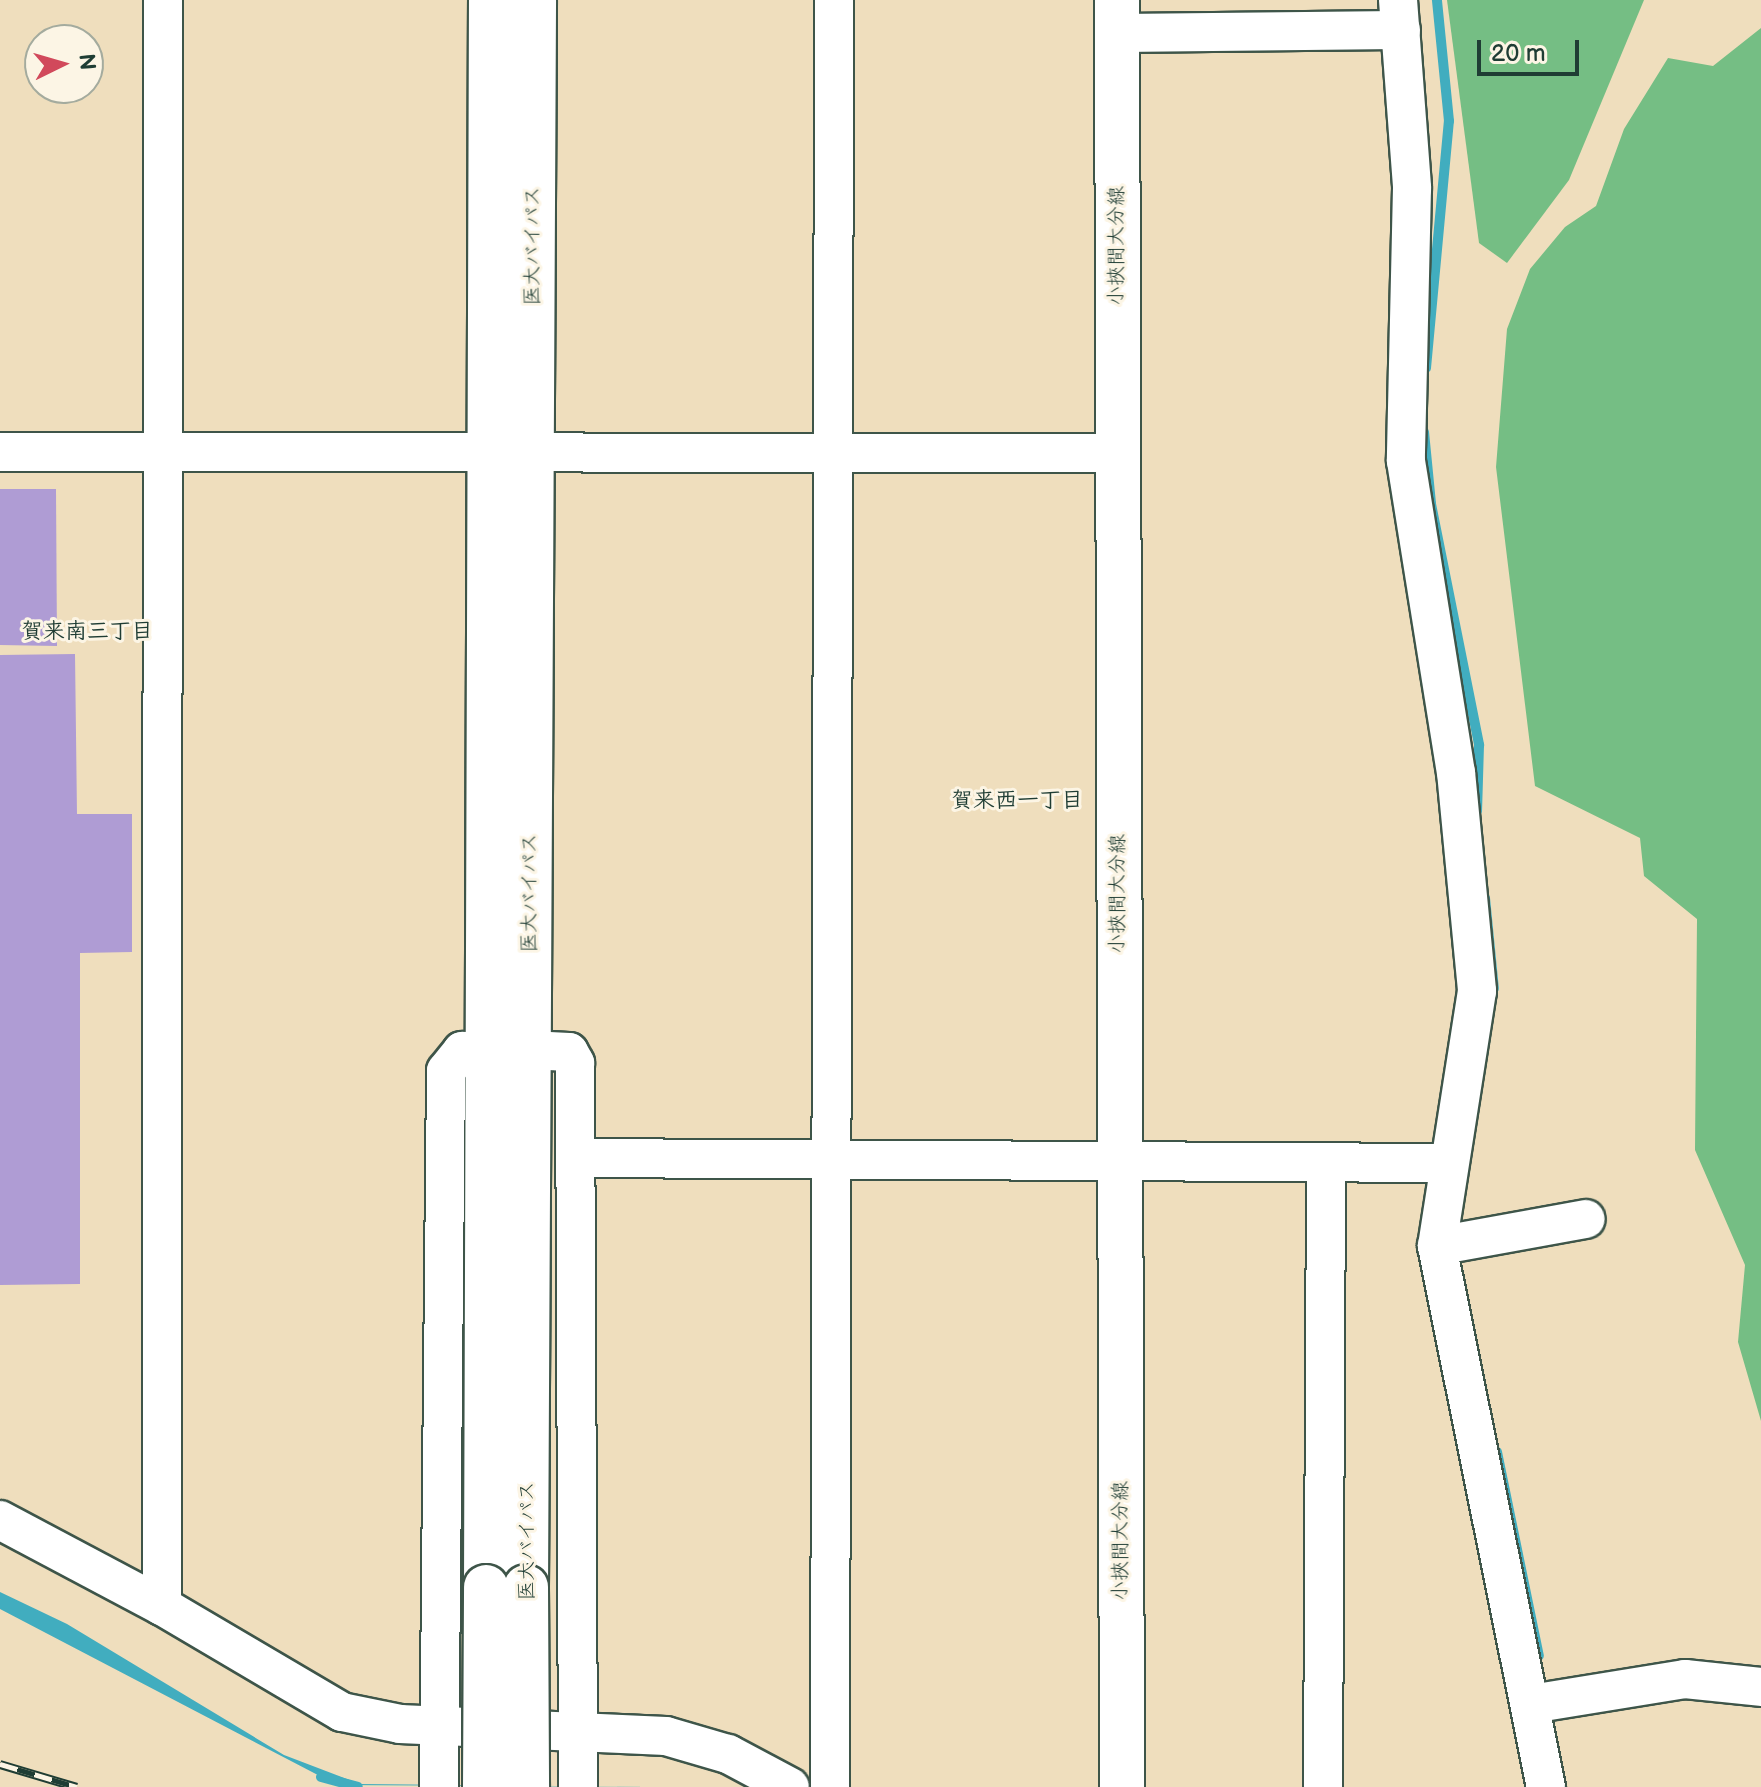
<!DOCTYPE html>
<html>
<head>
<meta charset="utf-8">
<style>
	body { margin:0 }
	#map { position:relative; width:1761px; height:1787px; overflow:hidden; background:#efdebd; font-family:"Balsamiq Sans","Klee One",sans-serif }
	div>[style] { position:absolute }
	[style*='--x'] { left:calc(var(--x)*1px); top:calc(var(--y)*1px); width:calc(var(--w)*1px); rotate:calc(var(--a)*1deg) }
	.forest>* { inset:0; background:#75be84 }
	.water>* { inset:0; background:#41adbf }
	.stream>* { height:10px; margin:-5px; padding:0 5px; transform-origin:5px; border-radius:5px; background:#41adbf }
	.building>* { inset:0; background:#af9cd4 }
	.roads { filter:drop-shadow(2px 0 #3e5549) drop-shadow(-2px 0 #3e5549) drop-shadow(0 2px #3e5549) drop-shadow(0 -2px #3e5549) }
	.minor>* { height:38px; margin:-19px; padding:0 19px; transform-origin:19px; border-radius:19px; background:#fff }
	.major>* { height:44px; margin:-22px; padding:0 22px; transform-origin:22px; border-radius:22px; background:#fff }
	.rail>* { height:9px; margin-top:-4.5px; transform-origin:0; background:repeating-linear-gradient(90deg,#fcf5e5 0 18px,#1f3d34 0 36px); box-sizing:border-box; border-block:2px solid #1f3d34 }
	.bridges { filter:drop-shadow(2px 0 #3e5549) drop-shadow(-2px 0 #3e5549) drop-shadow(0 2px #3e5549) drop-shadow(0 -2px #3e5549) }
	.major-bridge>* { height:44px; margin:-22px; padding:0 22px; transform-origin:22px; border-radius:22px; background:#fff }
	span { translate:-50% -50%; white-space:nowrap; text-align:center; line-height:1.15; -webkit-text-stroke:6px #fcf5e5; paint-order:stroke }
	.street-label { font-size:20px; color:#1f3d34 }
	.neighbourhood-label { font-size:22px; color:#1f3d34; font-weight:700 }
	.north { position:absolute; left:24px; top:24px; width:80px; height:80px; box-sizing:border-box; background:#fcf5e5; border:2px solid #a4ab9e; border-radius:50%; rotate:85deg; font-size:22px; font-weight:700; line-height:32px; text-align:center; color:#1f3d34 }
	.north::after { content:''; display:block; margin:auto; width:28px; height:36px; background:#d1495b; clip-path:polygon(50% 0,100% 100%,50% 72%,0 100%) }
	.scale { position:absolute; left:1477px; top:40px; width:102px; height:36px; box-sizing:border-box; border:4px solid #1f3d34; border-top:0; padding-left:10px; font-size:24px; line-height:28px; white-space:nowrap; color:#1f3d34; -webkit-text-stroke:6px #fcf5e5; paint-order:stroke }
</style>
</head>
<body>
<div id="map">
	<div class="forest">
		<i style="clip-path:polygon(1447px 0,1644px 0,1569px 180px,1507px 263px,1479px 243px)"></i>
		<i style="clip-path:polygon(1761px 28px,1761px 1421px,1738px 1342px,1745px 1265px,1695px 1150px,1697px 919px,1644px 876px,1640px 838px,1535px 786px,1496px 467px,1507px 329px,1530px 269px,1565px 227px,1596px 206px,1624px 129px,1668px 58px,1713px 66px)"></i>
	</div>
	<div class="water">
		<i style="clip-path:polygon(0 1592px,67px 1624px,284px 1755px,360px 1784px,653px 1787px,337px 1785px,0 1609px)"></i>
	</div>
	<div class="stream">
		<i style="--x:1426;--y:368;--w:248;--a:-84.7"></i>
		<i style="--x:1449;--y:121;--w:122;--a:-95.7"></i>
		<i style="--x:1424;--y:432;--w:72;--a:84.4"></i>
		<i style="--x:1431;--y:504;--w:246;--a:78.7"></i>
		<i style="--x:1479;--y:745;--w:66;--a:91.7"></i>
		<i style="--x:1485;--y:898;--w:91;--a:84.4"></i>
		<i style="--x:1497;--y:1452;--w:208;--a:78.4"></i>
		<i style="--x:321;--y:1777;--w:38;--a:15"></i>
	</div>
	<div class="building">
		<i style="clip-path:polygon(0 489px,56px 489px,57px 646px,0 645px)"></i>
		<i style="clip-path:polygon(75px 654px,77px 814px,132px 814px,132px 952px,80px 953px,80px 1284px,0 1285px,0 655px)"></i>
	</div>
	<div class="roads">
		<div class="minor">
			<i style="--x:163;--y:0;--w:1606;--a:90.04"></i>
			<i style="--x:162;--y:1606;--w:209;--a:30.5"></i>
			<i style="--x:342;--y:1712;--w:59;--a:11.7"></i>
			<i style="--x:400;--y:1724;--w:266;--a:2.6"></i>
			<i style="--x:666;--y:1736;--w:65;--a:16.2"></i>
			<i style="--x:728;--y:1754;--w:70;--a:28"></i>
			<i style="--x:1398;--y:0;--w:189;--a:85.7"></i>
			<i style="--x:1412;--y:188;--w:273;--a:91.3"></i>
			<i style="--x:1406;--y:461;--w:315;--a:80.9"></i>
			<i style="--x:1456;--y:772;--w:220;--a:84.5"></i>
			<i style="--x:1477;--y:991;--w:258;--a:98.9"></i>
			<i style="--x:1437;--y:1246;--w:552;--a:78.61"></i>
			<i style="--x:1117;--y:33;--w:284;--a:-0.6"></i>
			<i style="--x:0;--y:452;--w:1117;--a:0.05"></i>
			<i style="--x:576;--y:1158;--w:870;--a:0.33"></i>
			<i style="--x:1437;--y:1246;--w:151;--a:-10.3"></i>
			<i style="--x:0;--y:1520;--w:183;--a:28"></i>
			<i style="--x:1531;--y:1704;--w:156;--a:-9.2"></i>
			<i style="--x:1685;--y:1679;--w:76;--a:6"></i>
			<i style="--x:439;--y:1787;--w:716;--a:-89.44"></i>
			<i style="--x:446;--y:1071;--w:26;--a:-51"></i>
			<i style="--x:462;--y:1051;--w:67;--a:-0.9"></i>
			<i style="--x:529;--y:1050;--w:40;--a:2.9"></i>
			<i style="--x:569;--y:1052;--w:13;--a:61"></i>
			<i style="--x:575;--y:1063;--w:724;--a:89.76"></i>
			<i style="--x:830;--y:1787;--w:1787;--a:-89.87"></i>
			<i style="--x:1323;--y:1787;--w:625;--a:-89.72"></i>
		</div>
		<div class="major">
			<i style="--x:1117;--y:0;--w:1787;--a:89.84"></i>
			<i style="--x:486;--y:1587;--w:1587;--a:-89.82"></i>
			<i style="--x:526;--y:1587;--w:1587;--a:-89.71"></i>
		</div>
	</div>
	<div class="rail">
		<i style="--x:0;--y:1764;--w:80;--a:16.6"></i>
	</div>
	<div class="bridges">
		<div class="major-bridge">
			<i style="--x:526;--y:1587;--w:200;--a:89.7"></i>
			<i style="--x:485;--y:1787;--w:200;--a:-89.7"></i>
		</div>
	</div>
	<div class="street-label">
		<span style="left:533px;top:246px;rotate:-90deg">医大バイパス</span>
		<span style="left:1117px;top:246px;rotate:-90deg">小挾間大分線</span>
		<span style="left:530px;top:893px;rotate:-90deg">医大バイパス</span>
		<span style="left:1118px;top:894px;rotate:-90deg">小挾間大分線</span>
		<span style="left:527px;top:1541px;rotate:-90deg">医大バイパス</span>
		<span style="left:1121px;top:1541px;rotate:-90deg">小挾間大分線</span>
	</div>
	<div class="neighbourhood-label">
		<span style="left:87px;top:632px">賀来南三丁目</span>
		<span style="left:1017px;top:801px">賀来西一丁目</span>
	</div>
	<div class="north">N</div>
	<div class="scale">20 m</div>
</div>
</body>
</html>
